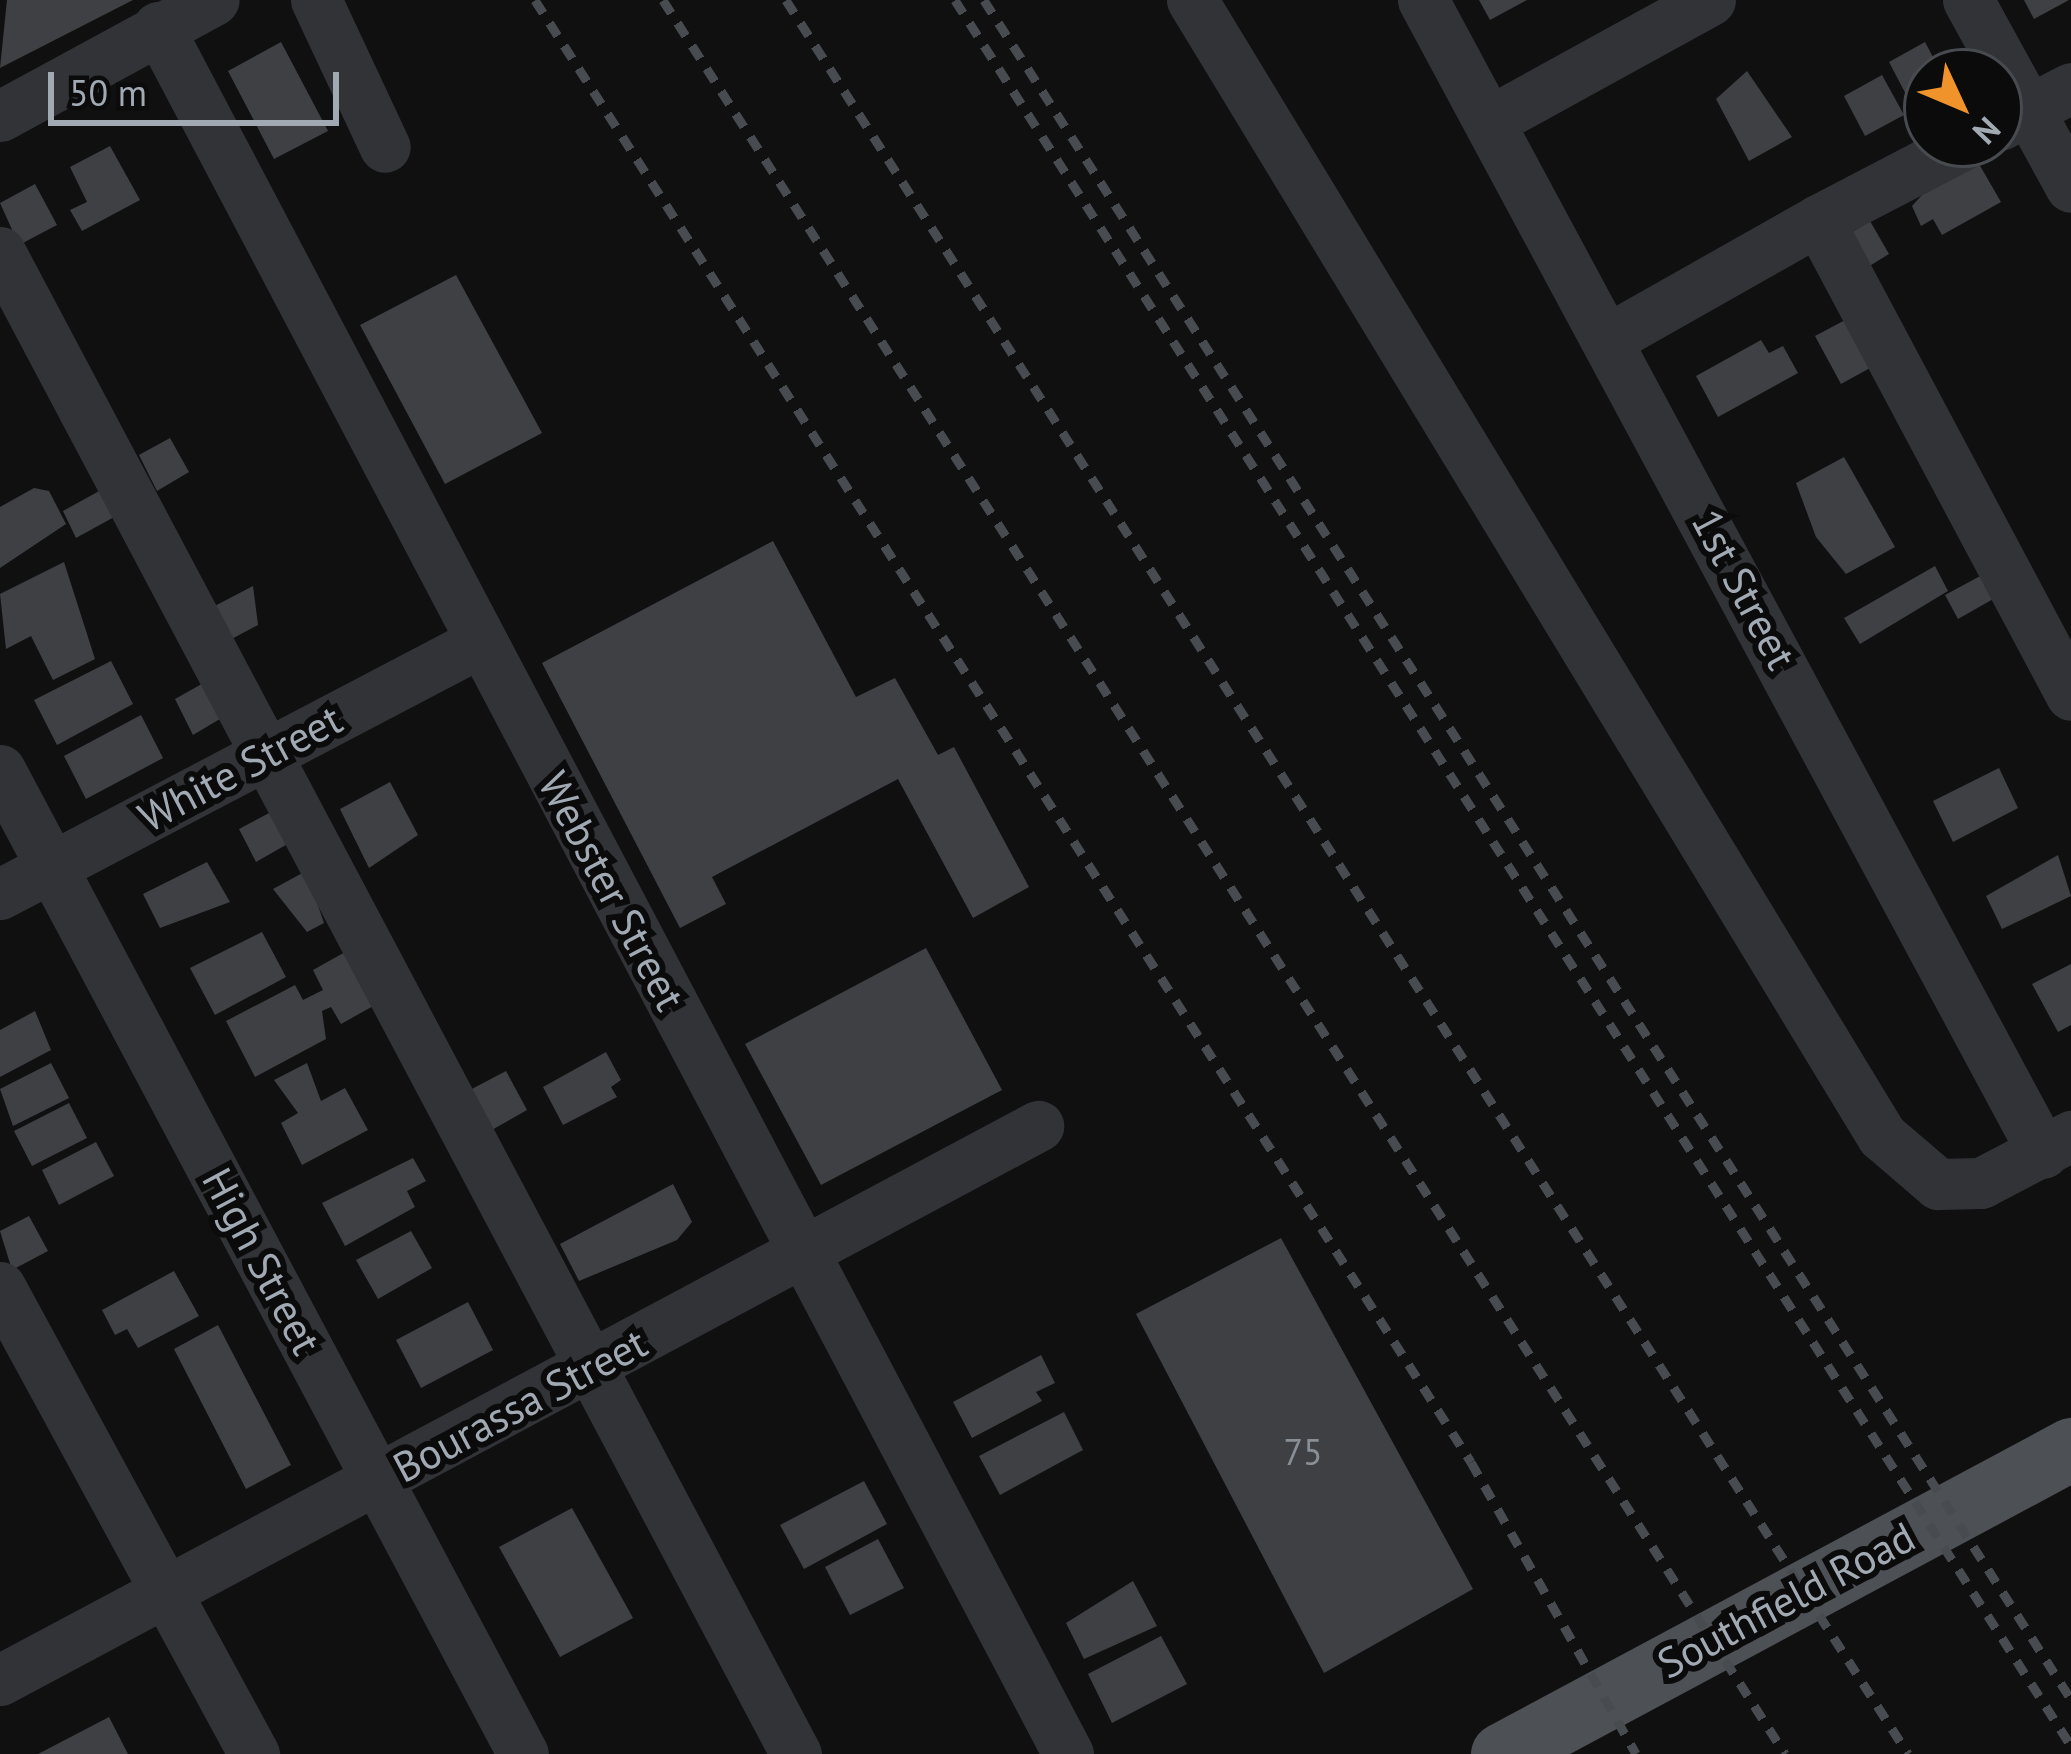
<!DOCTYPE html>
<html>
<head>
<meta charset="utf-8">
<style>
	body { margin:0 }
	#map { position:relative; width:2071px; height:1754px; overflow:hidden; background:#101011; font-family:"PT Sans",sans-serif }
	div>[style] { position:absolute }
	[style*='--x'] { left:calc(var(--x)*1px); top:calc(var(--y)*1px); width:calc(var(--w)*1px); rotate:calc(var(--a)*1deg) }
	.building>* { inset:0; background:#3f4044 }
	.minor>* { height:51px; margin:-25.5px; padding:0 25.5px; transform-origin:25.5px; border-radius:25.5px; background:#313336 }
	.major>* { height:63px; margin:-31.5px; padding:0 31.5px; transform-origin:31.5px; border-radius:31.5px; background:#4d5055 }
	.rail>* { height:9px; margin-top:-4.5px; transform-origin:0; background:repeating-linear-gradient(90deg,#484b4f 0 15px,transparent 0 27px) }
	span { translate:-50% -50%; white-space:nowrap; text-align:center; line-height:1.15; -webkit-text-stroke:12px #0b0b0c; paint-order:stroke }
	.number-label { font-size:36px; color:#888f96 }
	.number-label span { -webkit-text-stroke-width:0 }
	.street-label { font-size:42px; color:#a1a9b2 }
	.north { position:absolute; left:1903px; top:48px; width:120px; height:120px; box-sizing:border-box; background:#0b0b0c; border:3px solid #474a4e; border-radius:50%; rotate:134deg; font-size:33px; font-weight:700; line-height:48px; text-align:center; color:#a1a9b2 }
	.north::after { content:''; display:block; margin:auto; width:42px; height:54px; background:#ef932a; clip-path:polygon(50% 0,100% 100%,50% 72%,0 100%) }
	.scale { position:absolute; left:48px; top:72px; width:291px; height:54px; box-sizing:border-box; border:6px solid #a1a9b2; border-top:0; padding-left:15px; font-size:36px; line-height:42px; white-space:nowrap; color:#a1a9b2; -webkit-text-stroke:9px #0b0b0c; paint-order:stroke }
</style>
</head>
<body>
<div id="map">
	<div class="building">
		<i style="clip-path:polygon(7px 0,133px 0,0 68px)"></i>
		<i style="clip-path:polygon(1479px 0,1527px 0,1490px 20px)"></i>
		<i style="clip-path:polygon(2024px 0,2069px 0,2034px 19px)"></i>
		<i style="clip-path:polygon(281px 42px,328px 131px,274px 159px,228px 71px)"></i>
		<i style="clip-path:polygon(1925px 42px,1941px 72px,1927px 72px,1927px 92px,1910px 102px,1889px 62px)"></i>
		<i style="clip-path:polygon(1747px 71px,1792px 137px,1749px 161px,1716px 99px)"></i>
		<i style="clip-path:polygon(1882px 75px,1904px 115px,1865px 136px,1844px 96px)"></i>
		<i style="clip-path:polygon(110px 146px,140px 200px,82px 231px,70px 210px,87px 202px,70px 167px)"></i>
		<i style="clip-path:polygon(1979px 164px,2001px 202px,1942px 235px,1933px 219px,1921px 226px,1912px 206px,1922px 195px)"></i>
		<i style="clip-path:polygon(35px 184px,57px 225px,19px 245px,0 203px)"></i>
		<i style="clip-path:polygon(1870px 221px,1889px 254px,1863px 270px,1844px 237px)"></i>
		<i style="clip-path:polygon(456px 275px,542px 433px,445px 484px,360px 325px)"></i>
		<i style="clip-path:polygon(1849px 318px,1870px 368px,1841px 384px,1815px 336px)"></i>
		<i style="clip-path:polygon(1761px 340px,1769px 353px,1783px 346px,1798px 373px,1718px 417px,1696px 376px)"></i>
		<i style="clip-path:polygon(170px 438px,189px 472px,157px 491px,139px 455px)"></i>
		<i style="clip-path:polygon(1844px 457px,1895px 547px,1846px 574px,1816px 537px,1796px 483px)"></i>
		<i style="clip-path:polygon(34px 488px,49px 491px,66px 524px,0 568px,0 507px)"></i>
		<i style="clip-path:polygon(101px 490px,116px 516px,76px 538px,63px 511px)"></i>
		<i style="clip-path:polygon(773px 541px,856px 697px,895px 678px,938px 755px,954px 747px,1029px 887px,973px 918px,898px 779px,712px 877px,726px 904px,680px 928px,542px 663px)"></i>
		<i style="clip-path:polygon(64px 562px,95px 659px,53px 680px,31px 636px,6px 649px,0 594px)"></i>
		<i style="clip-path:polygon(1935px 566px,1948px 591px,1860px 644px,1844px 618px)"></i>
		<i style="clip-path:polygon(1982px 575px,1995px 598px,1958px 619px,1945px 595px)"></i>
		<i style="clip-path:polygon(253px 586px,258px 625px,224px 643px,207px 610px)"></i>
		<i style="clip-path:polygon(111px 661px,133px 704px,57px 745px,34px 700px)"></i>
		<i style="clip-path:polygon(207px 681px,225px 716px,193px 735px,175px 699px)"></i>
		<i style="clip-path:polygon(141px 715px,163px 758px,86px 799px,64px 756px)"></i>
		<i style="clip-path:polygon(1999px 768px,2018px 808px,1953px 842px,1933px 801px)"></i>
		<i style="clip-path:polygon(390px 782px,418px 835px,369px 868px,340px 809px)"></i>
		<i style="clip-path:polygon(273px 811px,291px 842px,256px 862px,239px 829px)"></i>
		<i style="clip-path:polygon(2058px 855px,2071px 896px,2002px 929px,1986px 896px)"></i>
		<i style="clip-path:polygon(207px 862px,230px 902px,160px 928px,143px 894px)"></i>
		<i style="clip-path:polygon(306px 871px,324px 923px,307px 932px,273px 889px)"></i>
		<i style="clip-path:polygon(262px 932px,286px 977px,215px 1015px,190px 968px)"></i>
		<i style="clip-path:polygon(926px 948px,1002px 1090px,821px 1185px,745px 1044px)"></i>
		<i style="clip-path:polygon(347px 951px,375px 1005px,341px 1024px,331px 1007px,322px 1011px,326px 1039px,255px 1077px,226px 1021px,295px 985px,303px 1000px,323px 990px,313px 970px)"></i>
		<i style="clip-path:polygon(2071px 964px,2071px 1025px,2058px 1032px,2032px 984px)"></i>
		<i style="clip-path:polygon(35px 1011px,51px 1050px,0 1077px,0 1030px)"></i>
		<i style="clip-path:polygon(606px 1052px,621px 1080px,611px 1087px,617px 1097px,563px 1125px,543px 1087px)"></i>
		<i style="clip-path:polygon(51px 1063px,69px 1098px,13px 1126px,0 1089px)"></i>
		<i style="clip-path:polygon(307px 1063px,321px 1101px,345px 1088px,368px 1130px,302px 1165px,281px 1123px,298px 1113px,274px 1080px)"></i>
		<i style="clip-path:polygon(506px 1071px,527px 1110px,490px 1131px,468px 1091px)"></i>
		<i style="clip-path:polygon(69px 1103px,87px 1138px,32px 1166px,14px 1131px)"></i>
		<i style="clip-path:polygon(96px 1142px,114px 1176px,59px 1205px,42px 1170px)"></i>
		<i style="clip-path:polygon(413px 1158px,426px 1181px,407px 1191px,415px 1207px,345px 1246px,322px 1203px)"></i>
		<i style="clip-path:polygon(673px 1184px,692px 1222px,677px 1240px,579px 1281px,560px 1244px)"></i>
		<i style="clip-path:polygon(29px 1216px,48px 1251px,12px 1270px,0 1231px)"></i>
		<i style="clip-path:polygon(411px 1231px,432px 1268px,378px 1299px,356px 1260px)"></i>
		<i style="clip-path:polygon(1281px 1238px,1473px 1589px,1324px 1673px,1136px 1314px)"></i>
		<i style="clip-path:polygon(174px 1271px,199px 1316px,138px 1348px,127px 1329px,115px 1335px,102px 1310px)"></i>
		<i style="clip-path:polygon(468px 1302px,493px 1350px,421px 1388px,396px 1340px)"></i>
		<i style="clip-path:polygon(218px 1325px,291px 1465px,246px 1489px,174px 1349px)"></i>
		<i style="clip-path:polygon(1041px 1355px,1055px 1383px,1036px 1392px,1042px 1401px,972px 1438px,953px 1402px)"></i>
		<i style="clip-path:polygon(1064px 1412px,1083px 1450px,1000px 1495px,979px 1456px)"></i>
		<i style="clip-path:polygon(864px 1481px,887px 1524px,804px 1569px,780px 1525px)"></i>
		<i style="clip-path:polygon(572px 1508px,633px 1618px,560px 1657px,499px 1547px)"></i>
		<i style="clip-path:polygon(878px 1539px,904px 1588px,850px 1615px,825px 1567px)"></i>
		<i style="clip-path:polygon(1133px 1581px,1157px 1626px,1084px 1659px,1066px 1623px)"></i>
		<i style="clip-path:polygon(1161px 1636px,1187px 1684px,1112px 1723px,1088px 1674px)"></i>
		<i style="clip-path:polygon(109px 1717px,128px 1754px,38px 1754px)"></i>
	</div>
	<div class="minor">
		<i style="--x:316;--y:0;--w:162;--a:64.9"></i>
		<i style="--x:1192;--y:0;--w:1329;--a:58.73"></i>
		<i style="--x:1882;--y:1136;--w:74;--a:40.6"></i>
		<i style="--x:1938;--y:1184;--w:43;--a:-1.3"></i>
		<i style="--x:1981;--y:1183;--w:102;--a:-27.6"></i>
		<i style="--x:1423;--y:0;--w:1309;--a:61.73"></i>
		<i style="--x:1968;--y:0;--w:213;--a:61.2"></i>
		<i style="--x:158;--y:27;--w:1952;--a:62.21"></i>
		<i style="--x:0;--y:116;--w:243;--a:-28.5"></i>
		<i style="--x:1490;--y:121;--w:251;--a:-28.8"></i>
		<i style="--x:2000;--y:125;--w:80;--a:-27.5"></i>
		<i style="--x:1818;--y:220;--w:165;--a:-27.5"></i>
		<i style="--x:0;--y:252;--w:1700;--a:62.08"></i>
		<i style="--x:1608;--y:339;--w:241;--a:-29.5"></i>
		<i style="--x:1818;--y:220;--w:538;--a:61.96"></i>
		<i style="--x:0;--y:770;--w:1114;--a:62.01"></i>
		<i style="--x:0;--y:894;--w:542;--a:-27.7"></i>
		<i style="--x:0;--y:1287;--w:532;--a:61.46"></i>
		<i style="--x:0;--y:1680;--w:1177;--a:-28.09"></i>
	</div>
	<div class="major">
		<i style="--x:1502;--y:1754;--w:646;--a:-28.19"></i>
	</div>
	<div class="rail">
		<i style="--x:535;--y:0;--w:1736;--a:57.37"></i>
		<i style="--x:1471;--y:1462;--w:335;--a:60.5"></i>
		<i style="--x:663;--y:0;--w:2082;--a:57.39"></i>
		<i style="--x:786;--y:0;--w:2082;--a:57.39"></i>
		<i style="--x:955;--y:0;--w:2072;--a:57.41"></i>
		<i style="--x:984;--y:0;--w:2017;--a:57.39"></i>
	</div>
	<div class="number-label">
		<span style="left:1303px;top:1452px">75</span>
	</div>
	<div class="street-label">
		<span style="left:1744px;top:589px;rotate:62deg">1st Street</span>
		<span style="left:240px;top:768px;rotate:-28deg">White Street</span>
		<span style="left:612px;top:891px;rotate:62deg">Webster Street</span>
		<span style="left:262px;top:1261px;rotate:62deg">High Street</span>
		<span style="left:520px;top:1405px;rotate:-28deg">Bourassa Street</span>
		<span style="left:1786px;top:1600px;rotate:-28deg">Southfield Road</span>
	</div>
	<div class="north">N</div>
	<div class="scale">50 m</div>
</div>
</body>
</html>
